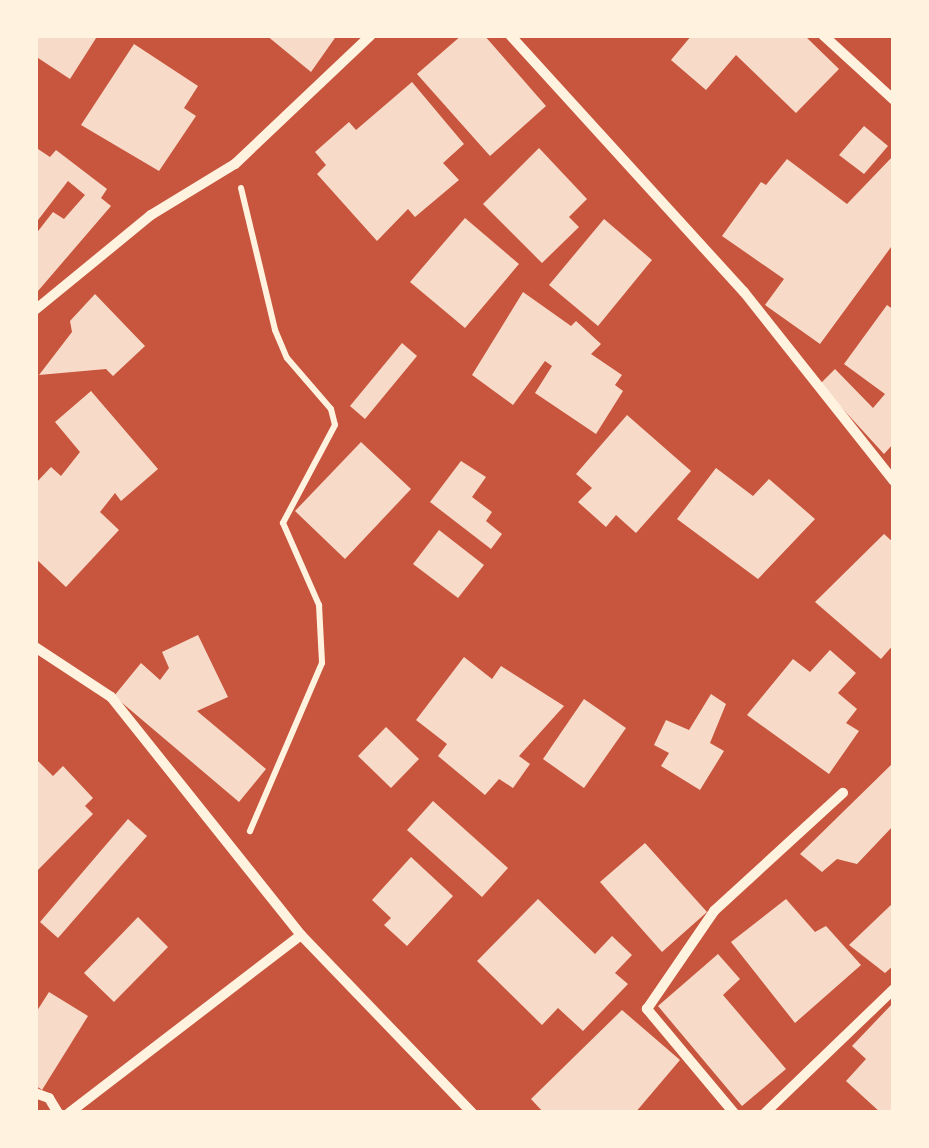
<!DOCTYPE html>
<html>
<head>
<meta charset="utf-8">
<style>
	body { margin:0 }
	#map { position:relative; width:929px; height:1148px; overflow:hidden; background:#c8553d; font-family:Manrope,sans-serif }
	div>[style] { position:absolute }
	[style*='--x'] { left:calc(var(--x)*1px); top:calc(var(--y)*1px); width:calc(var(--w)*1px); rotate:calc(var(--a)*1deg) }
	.building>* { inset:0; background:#f7dbc8 }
	.path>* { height:6px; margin:-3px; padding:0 3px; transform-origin:3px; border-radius:3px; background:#fff3e0 }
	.minor>* { height:10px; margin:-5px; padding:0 5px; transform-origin:5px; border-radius:5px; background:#fff3e0 }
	span { translate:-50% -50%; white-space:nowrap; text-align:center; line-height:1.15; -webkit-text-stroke:10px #fff3e0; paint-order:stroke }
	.frame { position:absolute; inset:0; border:38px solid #fff3e0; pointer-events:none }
</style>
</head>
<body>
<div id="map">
	<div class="building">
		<i style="clip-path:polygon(35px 35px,98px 35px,70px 79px,35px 56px)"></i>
		<i style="clip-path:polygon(266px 35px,337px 35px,311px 72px)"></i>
		<i style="clip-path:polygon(462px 35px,484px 35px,546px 106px,490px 156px,417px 74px)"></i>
		<i style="clip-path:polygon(692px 35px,804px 35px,839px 69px,796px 113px,736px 55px,706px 90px,671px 60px)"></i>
		<i style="clip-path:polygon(134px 44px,198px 86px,184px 108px,196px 116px,159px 171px,81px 125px)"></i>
		<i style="clip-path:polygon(412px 82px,464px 144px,443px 163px,459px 180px,415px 217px,408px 209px,377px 241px,317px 174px,326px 165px,315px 152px,349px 122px,356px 130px)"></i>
		<i style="clip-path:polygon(864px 126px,888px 146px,864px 174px,839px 155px)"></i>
		<i style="clip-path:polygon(35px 147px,50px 157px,56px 150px,107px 189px,101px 198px,111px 206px,38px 291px,35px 235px,53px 212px,64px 219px,85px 195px,68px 181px,35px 224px)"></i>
		<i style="clip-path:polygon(539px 148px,587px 199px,569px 217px,579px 227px,542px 263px,483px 204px)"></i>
		<i style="clip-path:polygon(894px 155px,894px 243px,820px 344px,765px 305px,784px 279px,722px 236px,761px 182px,766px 185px,787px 159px,847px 204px)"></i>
		<i style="clip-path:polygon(465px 218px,519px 264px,465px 328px,410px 282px)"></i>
		<i style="clip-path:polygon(604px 219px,652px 260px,598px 326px,549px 285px)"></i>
		<i style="clip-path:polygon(523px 292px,571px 326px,576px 321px,601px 344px,591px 354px,622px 375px,615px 385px,623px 391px,596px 434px,535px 393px,552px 366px,545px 361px,513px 405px,472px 375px)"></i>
		<i style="clip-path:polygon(95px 294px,145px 346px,113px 376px,106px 369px,39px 375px,72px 332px,70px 321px)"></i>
		<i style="clip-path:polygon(887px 305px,894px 310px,894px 443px,884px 454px,820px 384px,835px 369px,873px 408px,885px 394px,844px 364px)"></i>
		<i style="clip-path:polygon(402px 343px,417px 356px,365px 419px,350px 406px)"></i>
		<i style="clip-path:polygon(91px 391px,158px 469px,121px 501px,115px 493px,100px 512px,119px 530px,66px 587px,35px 558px,35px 484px,51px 467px,61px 476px,80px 452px,55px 422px)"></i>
		<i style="clip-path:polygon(627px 415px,691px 471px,636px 533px,616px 515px,606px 527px,578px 502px,592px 488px,576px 474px)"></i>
		<i style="clip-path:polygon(361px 442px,411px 489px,345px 559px,295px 511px)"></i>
		<i style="clip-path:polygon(461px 461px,486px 477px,472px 497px,492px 512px,486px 521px,502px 534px,491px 549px,430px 502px)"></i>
		<i style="clip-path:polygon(716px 468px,753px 496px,769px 479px,815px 519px,758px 579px,677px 519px)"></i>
		<i style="clip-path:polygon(439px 530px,484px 565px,458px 598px,413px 564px)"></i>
		<i style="clip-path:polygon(884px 534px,894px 543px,894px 644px,881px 659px,815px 602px)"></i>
		<i style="clip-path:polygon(198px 635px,228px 697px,197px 711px,266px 769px,239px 802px,114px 696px,141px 663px,160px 680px,169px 668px,162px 652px)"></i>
		<i style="clip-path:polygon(830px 650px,856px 673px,838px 693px,857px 709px,846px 723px,859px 731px,829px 774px,747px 715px,793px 659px,810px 672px)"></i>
		<i style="clip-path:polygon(464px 657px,492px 679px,501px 666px,564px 706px,519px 756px,530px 764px,513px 788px,499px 779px,485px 795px,438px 756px,447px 744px,416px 720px)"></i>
		<i style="clip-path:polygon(711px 694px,726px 704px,710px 743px,724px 751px,700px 790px,661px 766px,669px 753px,654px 745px,666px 720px,689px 730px)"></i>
		<i style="clip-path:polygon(584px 699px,626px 728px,584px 788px,543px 759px)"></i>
		<i style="clip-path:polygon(386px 727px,419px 759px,391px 788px,358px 756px)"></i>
		<i style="clip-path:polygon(35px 758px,53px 776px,63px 766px,93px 798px,85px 806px,93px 814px,35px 873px)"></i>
		<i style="clip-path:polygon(894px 762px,894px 825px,857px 864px,837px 859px,822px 872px,800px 854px)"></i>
		<i style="clip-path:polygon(433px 801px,508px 868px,482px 897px,407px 830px)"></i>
		<i style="clip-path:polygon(128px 819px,147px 836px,58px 938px,40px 922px)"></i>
		<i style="clip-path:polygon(645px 843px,707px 912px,662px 952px,600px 882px)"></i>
		<i style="clip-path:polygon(411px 857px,453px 896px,407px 946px,384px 925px,391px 918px,372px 900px)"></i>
		<i style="clip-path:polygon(538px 899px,595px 954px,612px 936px,632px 955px,615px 973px,628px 984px,583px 1031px,558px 1008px,542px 1025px,477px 961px)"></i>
		<i style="clip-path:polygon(786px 899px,815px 932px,826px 926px,861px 965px,795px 1023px,731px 942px)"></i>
		<i style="clip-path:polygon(894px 902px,894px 965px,885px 973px,849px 945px)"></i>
		<i style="clip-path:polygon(138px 917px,168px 947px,114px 1002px,84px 973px)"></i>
		<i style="clip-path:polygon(718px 954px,740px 979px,723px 995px,786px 1069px,742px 1106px,658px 1006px)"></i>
		<i style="clip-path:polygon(49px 992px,88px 1016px,42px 1090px,35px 1085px,35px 1014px)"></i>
		<i style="clip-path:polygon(894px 1002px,894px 1113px,881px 1113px,846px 1081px,866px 1059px,852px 1046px)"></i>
		<i style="clip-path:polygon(622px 1010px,680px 1060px,635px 1113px,544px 1113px,531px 1099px)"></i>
	</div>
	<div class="path">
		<i style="--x:241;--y:188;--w:146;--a:76.5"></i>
		<i style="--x:275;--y:330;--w:30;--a:67"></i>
		<i style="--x:287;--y:358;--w:67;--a:49.2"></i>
		<i style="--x:331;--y:409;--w:16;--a:76"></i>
		<i style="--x:335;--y:425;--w:111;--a:118"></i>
		<i style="--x:283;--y:523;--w:90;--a:66.3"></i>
		<i style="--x:319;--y:605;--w:58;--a:87"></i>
		<i style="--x:322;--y:663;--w:183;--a:113.2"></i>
	</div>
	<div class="minor">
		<i style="--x:510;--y:35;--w:348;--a:47.7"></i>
		<i style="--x:744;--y:292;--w:241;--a:51.6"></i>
		<i style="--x:823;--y:35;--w:96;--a:42.5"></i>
		<i style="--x:35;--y:310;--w:150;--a:-39.3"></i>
		<i style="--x:151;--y:215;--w:98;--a:-31.3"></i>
		<i style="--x:235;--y:164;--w:187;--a:-43.5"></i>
		<i style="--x:35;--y:647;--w:91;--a:33.3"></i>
		<i style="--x:111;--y:697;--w:305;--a:51.4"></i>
		<i style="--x:301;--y:935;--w:247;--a:46.1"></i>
		<i style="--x:35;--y:1093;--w:15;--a:20"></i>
		<i style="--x:49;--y:1098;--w:17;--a:59"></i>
		<i style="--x:69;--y:1113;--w:292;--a:-37.5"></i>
		<i style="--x:734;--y:1113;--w:136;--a:-129.9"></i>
		<i style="--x:647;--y:1009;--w:119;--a:-55.6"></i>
		<i style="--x:714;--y:911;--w:175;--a:-42.5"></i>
		<i style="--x:765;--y:1113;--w:179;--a:-43.9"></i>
	</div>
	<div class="frame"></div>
</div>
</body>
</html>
